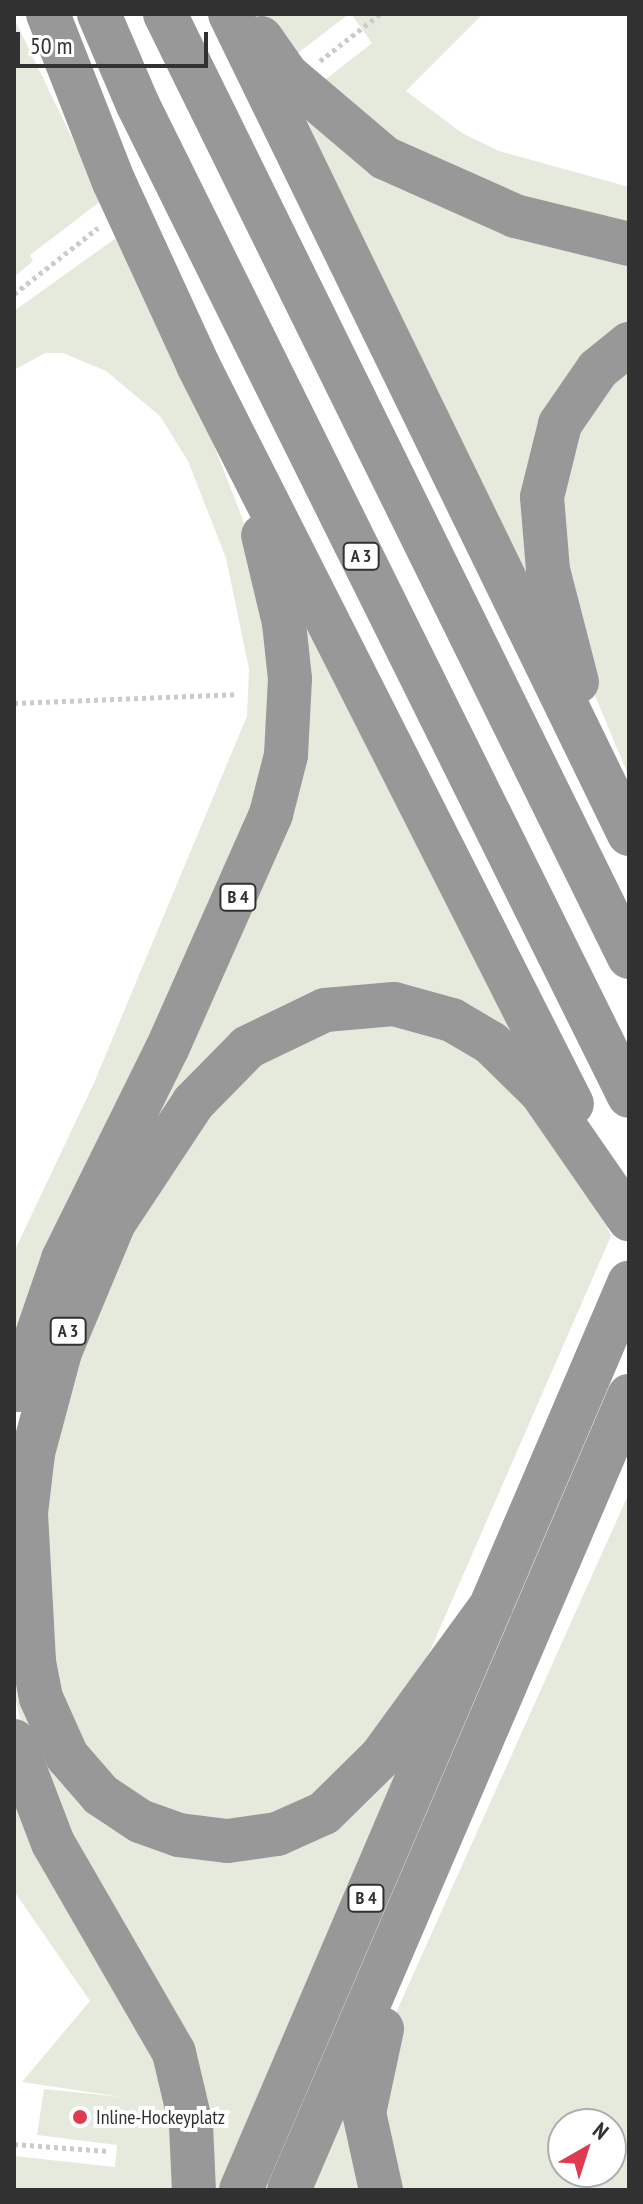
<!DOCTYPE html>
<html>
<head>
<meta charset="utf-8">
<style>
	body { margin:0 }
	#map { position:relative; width:643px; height:2204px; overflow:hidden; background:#fff; font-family:"PT Sans Narrow",sans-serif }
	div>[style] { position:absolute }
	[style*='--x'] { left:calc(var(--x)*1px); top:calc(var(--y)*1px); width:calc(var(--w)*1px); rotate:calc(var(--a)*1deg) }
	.green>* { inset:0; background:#e5eadd }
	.path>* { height:5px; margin-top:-2.5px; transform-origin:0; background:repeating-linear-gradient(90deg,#cbcbcb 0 4px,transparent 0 8px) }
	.highway>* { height:44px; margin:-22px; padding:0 22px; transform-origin:22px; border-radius:22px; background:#989898 }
	.dots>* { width:22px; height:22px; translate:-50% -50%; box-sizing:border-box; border:4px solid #fff; border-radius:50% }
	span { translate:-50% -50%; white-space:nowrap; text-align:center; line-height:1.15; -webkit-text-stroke:8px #fff; paint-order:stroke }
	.shield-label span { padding:2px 6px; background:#fff; border:2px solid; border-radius:6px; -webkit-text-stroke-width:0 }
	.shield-label { font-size:18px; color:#313131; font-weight:700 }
	.poi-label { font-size:20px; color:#313131 }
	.left { translate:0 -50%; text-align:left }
	.frame { position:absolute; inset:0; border:16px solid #313131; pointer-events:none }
	.north { position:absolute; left:547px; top:2108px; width:80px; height:80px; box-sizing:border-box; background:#fff; border:2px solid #adadad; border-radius:50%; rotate:39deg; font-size:22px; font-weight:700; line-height:32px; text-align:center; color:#313131 }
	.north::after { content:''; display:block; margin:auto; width:28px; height:36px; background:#df3b50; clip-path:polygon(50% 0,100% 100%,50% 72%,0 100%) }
	.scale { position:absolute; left:16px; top:32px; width:192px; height:36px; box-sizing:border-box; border:4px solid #313131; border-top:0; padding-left:10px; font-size:24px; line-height:28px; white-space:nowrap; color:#313131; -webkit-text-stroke:6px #fff; paint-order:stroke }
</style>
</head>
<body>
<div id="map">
	<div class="green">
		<i style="clip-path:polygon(260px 14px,349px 14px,290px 59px)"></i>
		<i style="clip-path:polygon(351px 14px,483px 14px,406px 91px,462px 133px,499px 151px,629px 187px,629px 233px,447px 177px,316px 87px,372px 43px)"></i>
		<i style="clip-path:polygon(14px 18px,102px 200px,30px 255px,33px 261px,14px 277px)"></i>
		<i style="clip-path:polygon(298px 101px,629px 255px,629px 333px,573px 385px,550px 624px,351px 237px)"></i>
		<i style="clip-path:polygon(116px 238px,208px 430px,255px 551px,271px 624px,274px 754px,14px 1367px,14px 1252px,94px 1083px,247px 716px,249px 669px,226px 558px,188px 461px,160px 416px,106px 371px,63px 353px,45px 353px,14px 370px,14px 311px)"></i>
		<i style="clip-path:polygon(629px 356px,629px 777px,586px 674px,552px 497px,604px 378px)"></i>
		<i style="clip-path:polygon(285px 580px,532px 1045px,417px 996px,215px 1060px,20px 1426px,251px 894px)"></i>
		<i style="clip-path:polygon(371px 1013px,485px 1051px,590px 1190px,611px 1236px,426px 1660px,349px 1777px,248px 1827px,148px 1813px,62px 1726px,36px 1515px,84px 1314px,227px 1079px)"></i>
		<i style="clip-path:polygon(evenodd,629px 1493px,629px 2190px,393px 2190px,376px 2143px,395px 2015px,629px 1493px,563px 2124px,611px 2124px,611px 2172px,563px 2172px,563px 2124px)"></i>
		<i style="clip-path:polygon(14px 1634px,72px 1781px,251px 1847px,424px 1712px,219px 2190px,197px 2190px,201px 2162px,29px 1758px,14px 1693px)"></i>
		<i style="clip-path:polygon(14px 1783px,169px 2085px,173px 2190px,14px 2190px,14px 2156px,115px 2167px,117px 2145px,37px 2135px,44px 2089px,122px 2097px,22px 2082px,90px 2001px,14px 1891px)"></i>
		<i style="clip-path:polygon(369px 2031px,368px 2190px,302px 2190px)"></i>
	</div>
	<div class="path">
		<i style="--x:320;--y:61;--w:76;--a:-38.1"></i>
		<i style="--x:14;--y:294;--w:107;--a:-38.2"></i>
		<i style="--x:14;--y:703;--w:221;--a:-2.3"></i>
		<i style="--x:14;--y:2144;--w:94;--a:4.3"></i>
	</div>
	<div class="highway">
		<i style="--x:48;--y:14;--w:180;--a:68.6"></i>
		<i style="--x:114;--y:182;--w:201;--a:65.3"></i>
		<i style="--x:198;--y:365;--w:828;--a:63.16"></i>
		<i style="--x:99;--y:14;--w:99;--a:66.8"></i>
		<i style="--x:138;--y:105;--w:1106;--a:63.64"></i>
		<i style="--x:165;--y:14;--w:1051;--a:63.8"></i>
		<i style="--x:230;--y:14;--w:912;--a:64.05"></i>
		<i style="--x:261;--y:38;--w:45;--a:54.9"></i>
		<i style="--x:287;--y:75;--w:128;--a:40.3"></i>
		<i style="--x:385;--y:158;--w:142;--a:24"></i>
		<i style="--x:515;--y:216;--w:117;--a:13.8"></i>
		<i style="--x:577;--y:682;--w:116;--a:-104.5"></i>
		<i style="--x:548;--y:570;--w:73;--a:-94.7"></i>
		<i style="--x:542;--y:497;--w:75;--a:-76.1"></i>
		<i style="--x:560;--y:424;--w:67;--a:-55.4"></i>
		<i style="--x:598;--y:369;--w:40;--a:-39"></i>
		<i style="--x:18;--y:1390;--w:139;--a:-71"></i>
		<i style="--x:63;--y:1259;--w:234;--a:-63.7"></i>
		<i style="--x:167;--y:1049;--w:257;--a:-66.1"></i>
		<i style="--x:271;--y:814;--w:61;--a:-75.7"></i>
		<i style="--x:286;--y:755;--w:76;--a:-87"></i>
		<i style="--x:290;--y:679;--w:56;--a:-96.1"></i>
		<i style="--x:284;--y:623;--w:90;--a:-103.4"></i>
		<i style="--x:491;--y:1606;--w:187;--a:126.1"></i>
		<i style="--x:381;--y:1757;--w:80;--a:135.5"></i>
		<i style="--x:324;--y:1813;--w:51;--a:155.9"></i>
		<i style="--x:277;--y:1834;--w:50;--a:172"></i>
		<i style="--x:227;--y:1841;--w:48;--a:-172.9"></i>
		<i style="--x:179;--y:1835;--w:41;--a:-160.3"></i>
		<i style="--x:140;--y:1821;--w:47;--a:-146.3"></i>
		<i style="--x:101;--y:1795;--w:52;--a:-131.1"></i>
		<i style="--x:67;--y:1756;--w:64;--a:-114.1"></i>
		<i style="--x:41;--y:1698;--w:38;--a:-101"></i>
		<i style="--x:34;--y:1661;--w:148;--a:-93.1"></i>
		<i style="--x:26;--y:1513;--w:60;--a:-83.3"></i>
		<i style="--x:33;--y:1453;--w:105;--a:-75"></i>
		<i style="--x:60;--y:1352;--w:140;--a:-67.3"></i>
		<i style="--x:114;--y:1223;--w:144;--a:-56.6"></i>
		<i style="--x:193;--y:1103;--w:78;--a:-45.5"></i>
		<i style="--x:248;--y:1047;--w:85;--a:-25.7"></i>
		<i style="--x:325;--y:1010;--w:69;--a:-5"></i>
		<i style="--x:394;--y:1004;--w:60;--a:15.4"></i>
		<i style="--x:452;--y:1020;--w:45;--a:30.5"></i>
		<i style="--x:491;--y:1043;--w:70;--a:44.4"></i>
		<i style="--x:541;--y:1092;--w:155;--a:55.3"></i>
		<i style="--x:14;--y:1741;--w:109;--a:69.1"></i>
		<i style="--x:53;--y:1843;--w:242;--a:60"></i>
		<i style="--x:174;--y:2053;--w:74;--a:76.7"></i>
		<i style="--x:191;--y:2125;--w:65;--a:87.4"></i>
		<i style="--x:241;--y:2190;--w:987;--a:-66.84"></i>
		<i style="--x:289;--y:2190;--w:864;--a:-66.82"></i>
		<i style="--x:381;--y:2190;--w:79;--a:-102.4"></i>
		<i style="--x:364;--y:2113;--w:86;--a:-77.9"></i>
	</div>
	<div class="dots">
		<i style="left:80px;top:2117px;background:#df3b50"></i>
	</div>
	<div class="shield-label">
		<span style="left:361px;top:556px">A 3</span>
		<span style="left:238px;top:897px">B 4</span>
		<span style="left:68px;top:1331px">A 3</span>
		<span style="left:366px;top:1898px">B 4</span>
	</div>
	<div class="poi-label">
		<span class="left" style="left:96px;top:2117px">Inline-Hockeyplatz</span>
	</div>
	<div class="frame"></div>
	<div class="north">N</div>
	<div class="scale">50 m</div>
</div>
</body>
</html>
